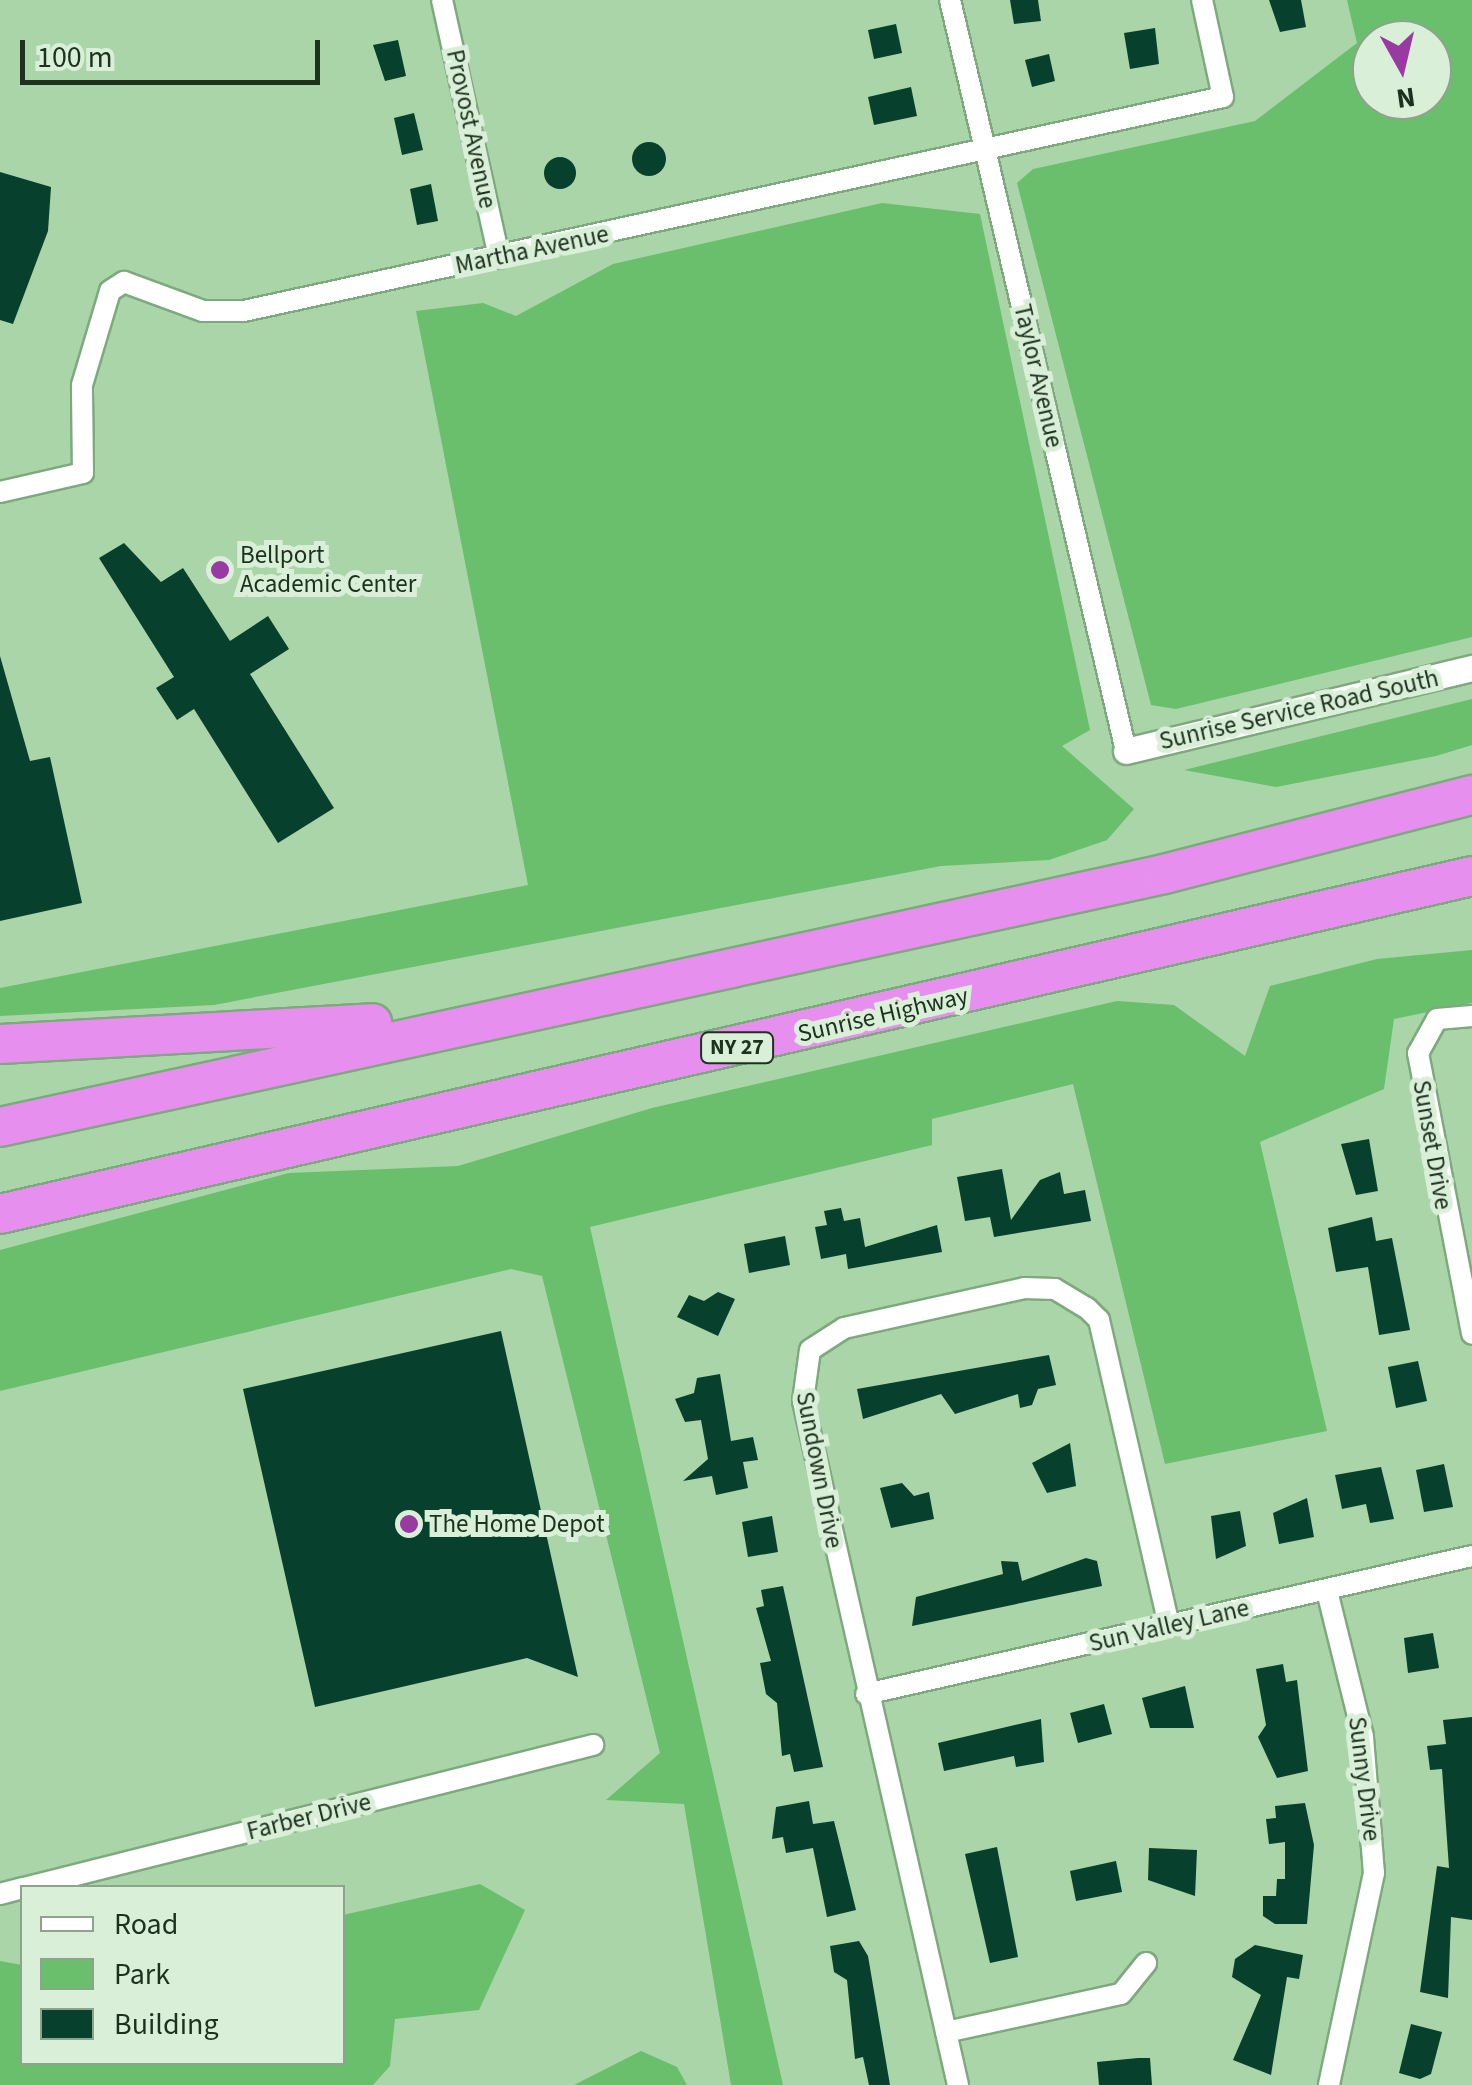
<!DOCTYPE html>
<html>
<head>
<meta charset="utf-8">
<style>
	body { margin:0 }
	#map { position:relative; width:1472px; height:2085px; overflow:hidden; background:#a9d5a8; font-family:"Source Sans 3",sans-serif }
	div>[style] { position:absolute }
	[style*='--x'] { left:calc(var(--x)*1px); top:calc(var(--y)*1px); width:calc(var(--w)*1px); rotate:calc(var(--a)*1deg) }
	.green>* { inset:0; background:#6abf6c }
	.building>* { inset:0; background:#07412d }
	.round { border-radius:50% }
	.roads { filter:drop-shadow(2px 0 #7ea97e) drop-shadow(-2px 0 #7ea97e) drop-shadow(0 2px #7ea97e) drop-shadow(0 -2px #7ea97e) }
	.minor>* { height:20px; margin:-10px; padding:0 10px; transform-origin:10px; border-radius:10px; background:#fff }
	.tertiary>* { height:25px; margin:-12.5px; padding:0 12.5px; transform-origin:12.5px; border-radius:12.5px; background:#fff }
	.motorway>* { height:38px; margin:-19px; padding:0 19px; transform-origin:19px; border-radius:19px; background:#e78fee }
	.dots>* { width:28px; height:28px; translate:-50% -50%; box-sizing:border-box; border:5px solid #d9efd8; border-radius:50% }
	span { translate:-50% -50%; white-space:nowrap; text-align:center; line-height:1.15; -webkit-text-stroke:10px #d9efd8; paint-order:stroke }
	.shield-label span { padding:2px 8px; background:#d9efd8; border:2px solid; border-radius:8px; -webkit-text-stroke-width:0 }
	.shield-label { font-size:22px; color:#1e301e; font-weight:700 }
	.street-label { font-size:25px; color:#1e301e }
	.poi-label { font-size:25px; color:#1e301e }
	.left { translate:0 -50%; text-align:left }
	.legend { position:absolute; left:20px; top:1885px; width:325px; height:180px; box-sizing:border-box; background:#d9efd8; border:2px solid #8ea38e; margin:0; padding:12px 18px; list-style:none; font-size:30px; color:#1e301e }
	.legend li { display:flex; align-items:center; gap:20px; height:50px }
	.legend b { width:50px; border:2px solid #8ea38e }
	.north { position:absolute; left:1352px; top:20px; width:100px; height:100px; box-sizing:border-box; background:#d9efd8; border:2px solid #8ea38e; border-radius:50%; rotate:172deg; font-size:28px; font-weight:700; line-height:40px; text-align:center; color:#1e301e }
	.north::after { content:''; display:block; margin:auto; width:35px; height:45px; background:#993aa2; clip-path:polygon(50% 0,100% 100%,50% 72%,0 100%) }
	.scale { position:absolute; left:20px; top:40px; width:300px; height:45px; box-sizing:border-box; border:5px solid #1e301e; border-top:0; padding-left:12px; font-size:30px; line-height:35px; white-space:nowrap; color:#1e301e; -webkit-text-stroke:8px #d9efd8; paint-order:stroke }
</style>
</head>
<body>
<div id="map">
	<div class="green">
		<i style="clip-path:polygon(evenodd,1347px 0,1472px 0,1472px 637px,1176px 709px,1151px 705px,1017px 183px,1033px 169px,1255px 121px,1357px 43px,1347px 0,1432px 40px,1432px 100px,1372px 100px,1372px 40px,1432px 40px)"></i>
		<i style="clip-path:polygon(882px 203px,980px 214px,1090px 730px,1062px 746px,1134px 809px,1107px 840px,1049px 860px,941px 866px,214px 1005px,0 1016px,0 988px,528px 885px,416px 311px,483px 303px,516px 316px,613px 264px)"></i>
		<i style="clip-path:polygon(1472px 699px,1472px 745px,1436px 756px,1276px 787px,1184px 770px)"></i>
		<i style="clip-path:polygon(1472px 950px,1472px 1003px,1394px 1019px,1384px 1089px,1260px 1142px,1327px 1431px,1165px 1464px,1073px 1084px,932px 1119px,932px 1145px,590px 1227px,783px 2085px,731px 2085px,684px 1804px,606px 1800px,660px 1753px,542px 1276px,511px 1269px,0 1391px,0 1250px,289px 1173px,458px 1166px,652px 1108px,1117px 1001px,1174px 1005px,1245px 1056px,1270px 986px,1377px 959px)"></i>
		<i style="clip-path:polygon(480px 1884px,525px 1910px,479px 2010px,395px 2019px,390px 2066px,373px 2085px,0 2085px,0 1961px,22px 1965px,22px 2062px,342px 2062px,343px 1915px)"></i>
		<i style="clip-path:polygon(641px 2051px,677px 2067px,687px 2085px,574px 2085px)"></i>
	</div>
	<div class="building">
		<i style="clip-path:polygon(1010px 0,1038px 0,1041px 21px,1014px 24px)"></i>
		<i style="clip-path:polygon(1269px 0,1301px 0,1306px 27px,1280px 32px)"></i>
		<i style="clip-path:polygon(896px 24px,902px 53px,874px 59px,868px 30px)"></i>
		<i style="clip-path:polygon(1155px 28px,1159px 64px,1130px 69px,1124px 33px)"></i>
		<i style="clip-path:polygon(398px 40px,406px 76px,385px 81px,373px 45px)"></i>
		<i style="clip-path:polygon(1049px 54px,1055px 81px,1032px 87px,1025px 60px)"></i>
		<i style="clip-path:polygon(911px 87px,917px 116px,874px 125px,868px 97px)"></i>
		<i style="clip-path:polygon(414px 113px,423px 150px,402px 155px,394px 118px)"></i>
		<i class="round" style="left:632px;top:142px;width:34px;height:34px"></i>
		<i class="round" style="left:544px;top:157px;width:32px;height:32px"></i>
		<i style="clip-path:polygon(0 172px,51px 187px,48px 231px,13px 324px,0 320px)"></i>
		<i style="clip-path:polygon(431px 184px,438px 221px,417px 225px,410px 189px)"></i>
		<i style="clip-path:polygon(124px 543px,161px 582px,183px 568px,230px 641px,268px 616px,289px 649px,250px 674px,334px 808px,278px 843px,194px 709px,177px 720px,156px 688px,174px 677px,99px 558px)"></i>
		<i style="clip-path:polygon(0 656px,30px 761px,50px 757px,82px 903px,0 921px)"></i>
		<i style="clip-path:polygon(1369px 1139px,1378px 1191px,1356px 1195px,1341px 1144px)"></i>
		<i style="clip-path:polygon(1002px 1169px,1011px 1220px,1040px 1180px,1060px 1172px,1064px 1194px,1085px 1190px,1091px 1221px,994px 1237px,990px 1217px,965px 1221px,957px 1177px)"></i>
		<i style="clip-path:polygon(841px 1208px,844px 1221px,860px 1218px,865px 1247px,937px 1225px,942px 1252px,848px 1269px,846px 1254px,821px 1259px,815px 1227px,827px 1225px,824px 1211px)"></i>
		<i style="clip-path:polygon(1372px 1217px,1376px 1241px,1392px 1238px,1410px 1330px,1379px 1335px,1368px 1267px,1336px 1272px,1328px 1228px)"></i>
		<i style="clip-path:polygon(785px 1236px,790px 1265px,749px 1273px,744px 1244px)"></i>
		<i style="clip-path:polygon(718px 1292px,735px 1299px,718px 1336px,677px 1317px,689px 1295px,704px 1301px)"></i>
		<i style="clip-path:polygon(501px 1331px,578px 1677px,527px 1658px,315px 1707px,243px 1389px)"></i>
		<i style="clip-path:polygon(1049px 1355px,1056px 1385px,1038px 1389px,1032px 1405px,1020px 1408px,1018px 1394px,955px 1414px,941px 1394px,863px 1419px,857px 1389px)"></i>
		<i style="clip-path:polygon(1418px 1361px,1427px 1401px,1396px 1408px,1388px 1367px)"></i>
		<i style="clip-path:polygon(720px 1374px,731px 1441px,753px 1437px,758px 1460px,743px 1462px,748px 1488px,716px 1495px,712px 1476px,683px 1481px,708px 1459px,701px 1420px,685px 1422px,675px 1399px,694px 1393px,697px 1378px)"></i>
		<i style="clip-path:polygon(1070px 1443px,1076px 1486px,1047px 1493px,1032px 1463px)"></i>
		<i style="clip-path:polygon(1444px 1464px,1453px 1507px,1424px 1512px,1416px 1470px)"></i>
		<i style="clip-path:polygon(1381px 1467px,1394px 1519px,1370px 1523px,1366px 1504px,1342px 1509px,1335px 1475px)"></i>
		<i style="clip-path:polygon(902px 1483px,914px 1496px,929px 1492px,934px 1519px,891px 1528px,880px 1488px)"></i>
		<i style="clip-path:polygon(1307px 1498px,1314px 1537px,1279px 1544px,1273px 1513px)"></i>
		<i style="clip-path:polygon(1240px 1511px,1246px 1546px,1216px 1559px,1211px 1516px)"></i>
		<i style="clip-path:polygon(772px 1516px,778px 1552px,748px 1557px,742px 1522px)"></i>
		<i style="clip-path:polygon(1086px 1558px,1097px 1561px,1102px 1586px,912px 1626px,916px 1597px,1003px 1574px,1001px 1561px,1018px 1562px,1022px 1581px)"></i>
		<i style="clip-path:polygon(783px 1586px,823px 1767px,794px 1772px,790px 1754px,782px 1756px,777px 1703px,766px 1694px,760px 1663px,771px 1661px,756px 1608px,764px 1606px,761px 1590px)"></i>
		<i style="clip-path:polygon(1433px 1633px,1439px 1668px,1408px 1673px,1404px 1638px)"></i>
		<i style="clip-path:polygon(1283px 1664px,1286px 1682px,1297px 1680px,1308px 1771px,1277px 1778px,1258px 1737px,1266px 1725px,1256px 1669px)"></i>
		<i style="clip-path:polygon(1185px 1686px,1194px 1728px,1150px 1728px,1142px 1698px)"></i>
		<i style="clip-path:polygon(1104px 1704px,1112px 1734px,1078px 1743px,1070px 1713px)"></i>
		<i style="clip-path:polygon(1472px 1717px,1472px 1920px,1451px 1917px,1448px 1998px,1420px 1992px,1437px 1866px,1449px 1868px,1442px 1769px,1430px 1770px,1427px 1746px,1446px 1744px,1443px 1720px)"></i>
		<i style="clip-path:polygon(1041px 1719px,1044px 1762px,1016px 1767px,1014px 1756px,944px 1771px,938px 1743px)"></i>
		<i style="clip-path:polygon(809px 1801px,813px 1824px,834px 1821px,856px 1910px,827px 1917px,813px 1848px,786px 1853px,783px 1837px,772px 1839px,776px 1807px)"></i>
		<i style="clip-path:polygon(1305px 1803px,1314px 1845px,1307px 1924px,1275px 1924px,1263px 1916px,1263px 1896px,1276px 1896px,1277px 1879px,1285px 1879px,1285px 1842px,1269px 1844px,1266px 1819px,1276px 1818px,1275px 1806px)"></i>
		<i style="clip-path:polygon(997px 1847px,1018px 1957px,990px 1963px,965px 1854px)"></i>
		<i style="clip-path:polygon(1149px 1848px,1197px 1850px,1195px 1896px,1148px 1880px)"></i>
		<i style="clip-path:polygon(1116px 1861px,1122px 1892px,1076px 1901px,1070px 1871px)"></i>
		<i style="clip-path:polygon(859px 1941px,868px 1956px,890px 2085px,869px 2085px,863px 2057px,855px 2059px,847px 1980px,834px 1972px,830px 1946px)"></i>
		<i style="clip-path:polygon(1255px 1945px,1303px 1955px,1299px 1979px,1287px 1977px,1271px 2075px,1233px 2060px,1261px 1995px,1232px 1977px,1235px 1959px)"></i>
		<i style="clip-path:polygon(1411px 2024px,1442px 2032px,1431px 2074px,1420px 2079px,1399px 2073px)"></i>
		<i style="clip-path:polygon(1138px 2058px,1150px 2058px,1152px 2085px,1099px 2085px,1097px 2062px)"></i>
	</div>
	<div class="roads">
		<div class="minor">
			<i style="--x:442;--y:0;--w:264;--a:77.5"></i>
			<i style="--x:950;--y:0;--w:771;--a:76.81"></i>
			<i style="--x:0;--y:492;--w:85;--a:-12.9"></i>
			<i style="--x:83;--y:473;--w:88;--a:-90.7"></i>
			<i style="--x:82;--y:385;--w:98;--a:-73.4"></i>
			<i style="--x:110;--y:291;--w:17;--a:-33"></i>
			<i style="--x:124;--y:282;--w:84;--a:20.2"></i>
			<i style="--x:203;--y:311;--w:41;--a:0"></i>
			<i style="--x:244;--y:311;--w:1002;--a:-12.33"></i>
			<i style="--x:1223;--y:97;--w:99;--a:-102.2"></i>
			<i style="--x:1472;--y:1016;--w:35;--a:175"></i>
			<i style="--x:1437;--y:1019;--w:39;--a:119"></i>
			<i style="--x:1418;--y:1053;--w:286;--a:79.1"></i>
			<i style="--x:1327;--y:1591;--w:150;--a:76.1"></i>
			<i style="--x:1363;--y:1737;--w:136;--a:85.4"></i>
			<i style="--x:1374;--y:1873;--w:217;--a:102"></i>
			<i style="--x:866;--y:1694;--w:622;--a:-12.83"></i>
			<i style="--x:24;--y:1888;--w:587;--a:-14.11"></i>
			<i style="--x:0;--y:1894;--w:23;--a:-15"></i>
			<i style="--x:946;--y:2032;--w:179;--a:-12.3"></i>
			<i style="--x:1121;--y:1994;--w:40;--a:-51"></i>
			<i style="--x:958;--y:2085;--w:701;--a:-102.77"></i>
			<i style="--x:803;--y:1401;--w:51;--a:-82.2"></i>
			<i style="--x:810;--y:1350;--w:40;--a:-32.9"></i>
			<i style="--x:844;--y:1328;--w:184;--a:-12.5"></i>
			<i style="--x:1024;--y:1288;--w:31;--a:2"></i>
			<i style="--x:1055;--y:1289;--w:37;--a:31"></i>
			<i style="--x:1087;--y:1308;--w:17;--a:45"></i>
			<i style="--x:1099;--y:1320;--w:314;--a:77.1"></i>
		</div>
		<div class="tertiary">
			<i style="--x:1126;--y:751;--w:356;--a:-13.5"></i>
		</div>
		<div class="motorway">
			<i style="--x:0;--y:1044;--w:373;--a:-3.2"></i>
			<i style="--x:0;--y:1127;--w:1191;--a:-12.26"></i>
			<i style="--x:1164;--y:874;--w:318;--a:-14.4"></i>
			<i style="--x:0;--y:1214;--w:1510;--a:-12.93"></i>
		</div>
	</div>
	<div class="dots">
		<i style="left:220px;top:570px;background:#993aa2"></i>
		<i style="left:409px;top:1524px;background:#993aa2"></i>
	</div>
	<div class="shield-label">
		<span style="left:737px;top:1048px">NY 27</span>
	</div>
	<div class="street-label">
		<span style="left:471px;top:129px;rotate:78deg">Provost Avenue</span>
		<span style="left:532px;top:250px;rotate:-12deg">Martha Avenue</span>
		<span style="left:1038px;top:376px;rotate:77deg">Taylor Avenue</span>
		<span style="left:1299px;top:710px;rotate:-13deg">Sunrise Service Road South</span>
		<span style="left:883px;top:1015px;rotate:-13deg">Sunrise Highway</span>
		<span style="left:1432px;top:1145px;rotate:80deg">Sunset Drive</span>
		<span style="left:819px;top:1470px;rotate:79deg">Sundown Drive</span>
		<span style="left:1169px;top:1626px;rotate:-13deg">Sun Valley Lane</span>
		<span style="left:1364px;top:1779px;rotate:83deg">Sunny Drive</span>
		<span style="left:309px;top:1817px;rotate:-14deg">Farber Drive</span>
	</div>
	<div class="poi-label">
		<span class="left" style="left:240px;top:570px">Bellport<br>Academic Center</span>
		<span class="left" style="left:429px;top:1524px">The Home Depot</span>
	</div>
	<ul class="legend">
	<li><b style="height:12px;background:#fff"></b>Road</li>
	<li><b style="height:28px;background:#6abf6c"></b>Park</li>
	<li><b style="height:28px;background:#07412d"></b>Building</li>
	</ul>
	<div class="north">N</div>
	<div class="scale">100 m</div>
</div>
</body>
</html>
